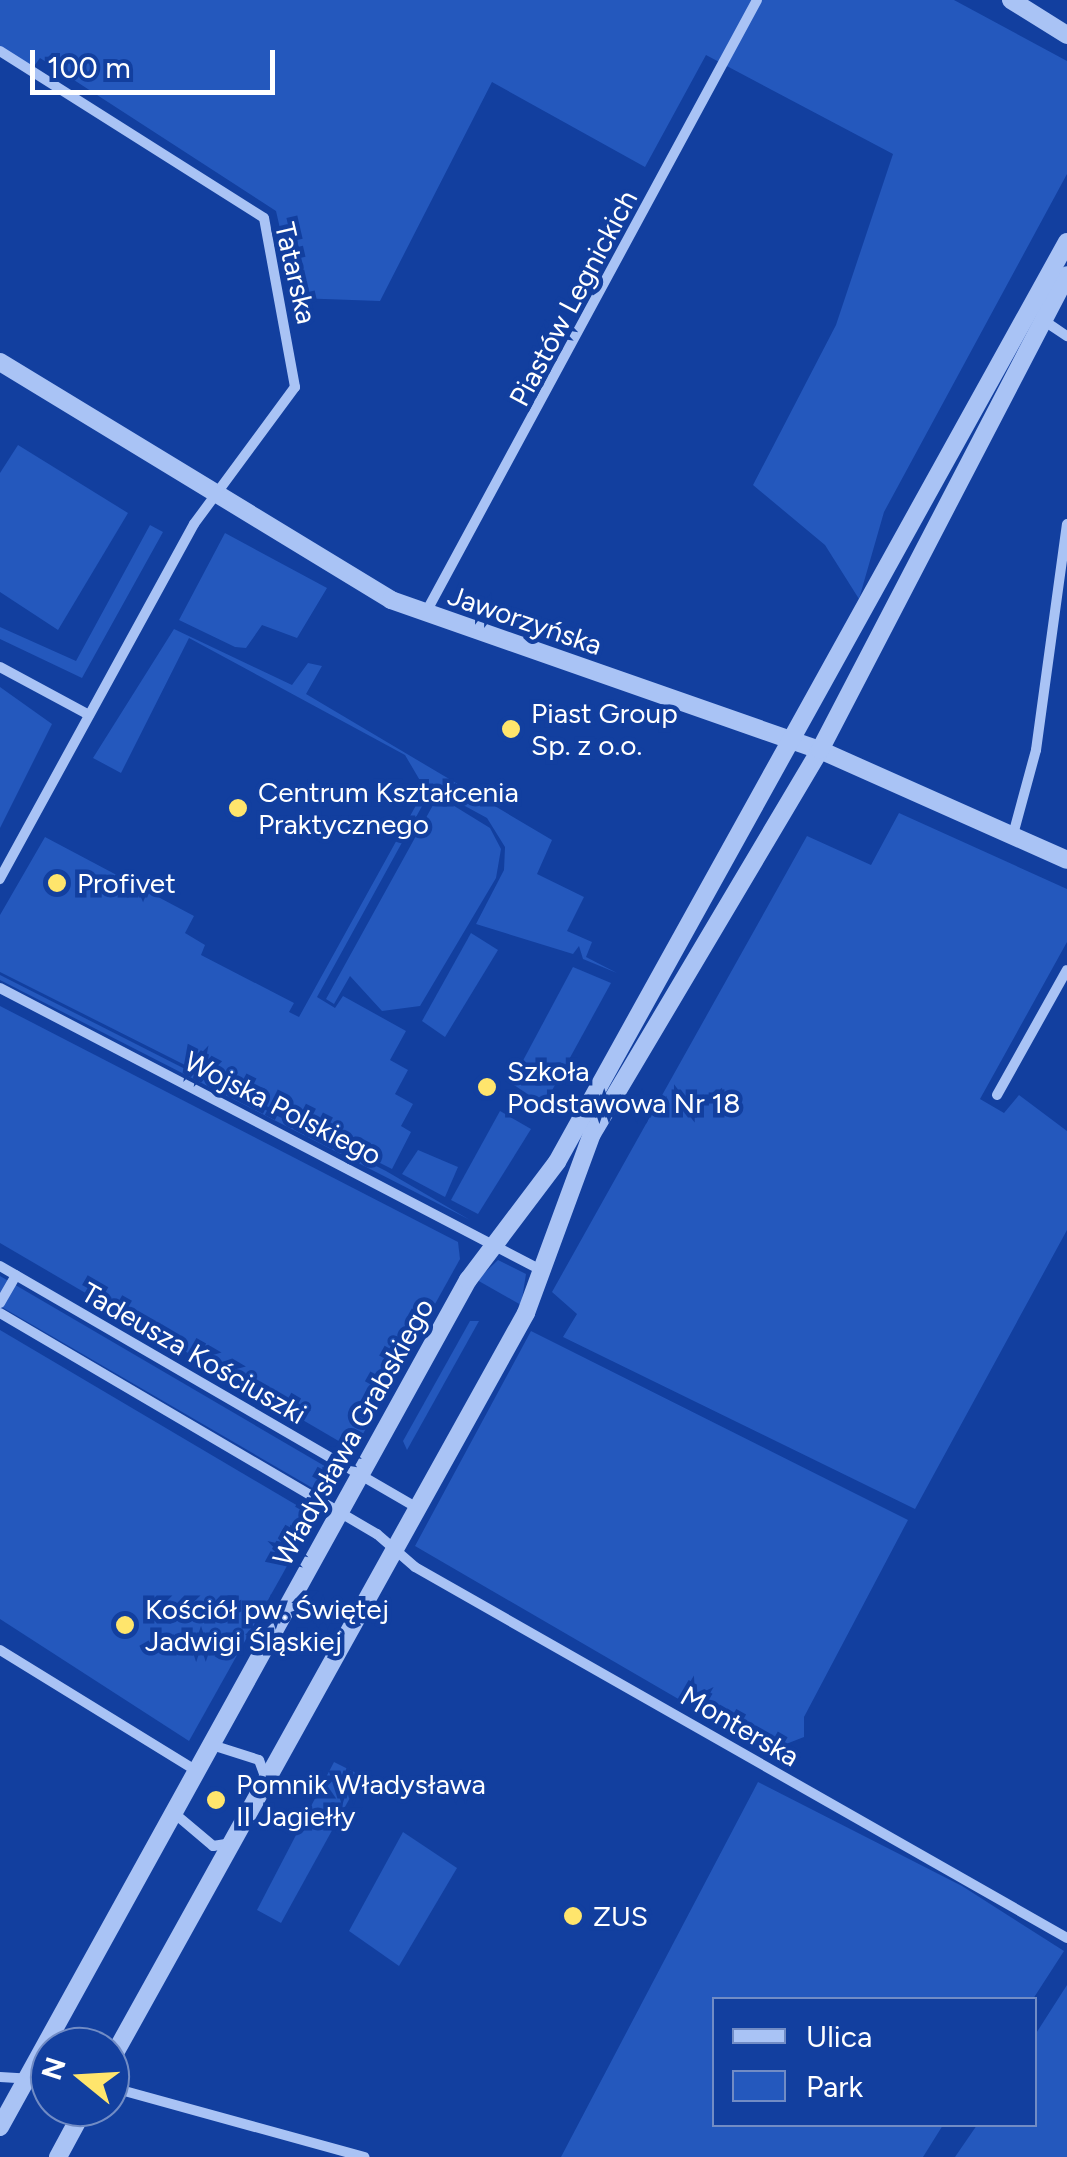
<!DOCTYPE html>
<html>
<head>
<meta charset="utf-8">
<style>
	body { margin:0 }
	#map { position:relative; width:1067px; height:2157px; overflow:hidden; background:#123f9f; font-family:Figtree,sans-serif }
	div>[style] { position:absolute }
	[style*='--x'] { left:calc(var(--x)*1px); top:calc(var(--y)*1px); width:calc(var(--w)*1px); rotate:calc(var(--a)*1deg) }
	.green>* { inset:0; background:#2458bd }
	.minor>* { height:10px; margin:-5px; padding:0 5px; transform-origin:5px; border-radius:5px; background:#a9c3f5 }
	.tertiary>* { height:18px; margin:-9px; padding:0 9px; transform-origin:9px; border-radius:9px; background:#a9c3f5 }
	.dots>* { width:28px; height:28px; translate:-50% -50%; box-sizing:border-box; border:5px solid #123f9f; border-radius:50% }
	span { translate:-50% -50%; white-space:nowrap; text-align:center; line-height:1.15; -webkit-text-stroke:9px #123f9f; paint-order:stroke }
	.street-label { font-size:28px; color:#fff }
	.poi-label { font-size:28px; color:#fff }
	.left { translate:0 -50%; text-align:left }
	.legend { position:absolute; left:712px; top:1997px; width:325px; height:130px; box-sizing:border-box; background:#123f9f; border:2px solid #718cc5; margin:0; padding:12px 18px; list-style:none; font-size:30px; color:#fff }
	.legend li { display:flex; align-items:center; gap:20px; height:50px }
	.legend b { width:50px; border:2px solid #718cc5 }
	.north { position:absolute; left:30px; top:2027px; width:100px; height:100px; box-sizing:border-box; background:#123f9f; border:2px solid #718cc5; border-radius:50%; rotate:288deg; font-size:28px; font-weight:700; line-height:40px; text-align:center; color:#fff }
	.north::after { content:''; display:block; margin:auto; width:35px; height:45px; background:#ffe56c; clip-path:polygon(50% 0,100% 100%,50% 72%,0 100%) }
	.scale { position:absolute; left:30px; top:50px; width:245px; height:45px; box-sizing:border-box; border:5px solid #fff; border-top:0; padding-left:12px; font-size:30px; line-height:35px; white-space:nowrap; color:#fff; -webkit-text-stroke:8px #123f9f; paint-order:stroke }
</style>
</head>
<body>
<div id="map">
	<div class="green">
		<i style="clip-path:polygon(0 0,954px 0,1067px 61px,1067px 174px,884px 512px,859px 599px,825px 545px,753px 485px,836px 325px,893px 154px,706px 55px,645px 167px,492px 82px,380px 301px,296px 298px,276px 211px,40px 58px,32px 69px,0 49px)"></i>
		<i style="clip-path:polygon(18px 445px,128px 513px,58px 630px,0 592px,0 473px)"></i>
		<i style="clip-path:polygon(150px 525px,163px 532px,82px 678px,0 639px,0 627px,76px 661px)"></i>
		<i style="clip-path:polygon(225px 533px,327px 588px,297px 638px,262px 625px,246px 648px,235px 647px,179px 620px)"></i>
		<i style="clip-path:polygon(174px 629px,292px 685px,308px 663px,322px 666px,306px 694px,552px 840px,537px 874px,584px 897px,567px 931px,592px 942px,586px 957px,617px 973px,583px 959px,579px 946px,573px 954px,476px 924px,504px 870px,505px 847px,487px 818px,432px 788px,317px 997px,335px 1008px,343px 996px,406px 1031px,390px 1060px,408px 1070px,395px 1094px,413px 1104px,401px 1126px,411px 1132px,392px 1169px,0 972px,0 915px,45px 837px,194px 916px,185px 933px,205px 945px,201px 955px,294px 1003px,289px 1012px,299px 1017px,425px 789px,405px 755px,189px 638px,121px 773px,93px 758px)"></i>
		<i style="clip-path:polygon(0 687px,52px 724px,0 828px)"></i>
		<i style="clip-path:polygon(438px 796px,490px 828px,501px 849px,496px 878px,420px 1006px,382px 1011px,350px 976px,334px 1004px,326px 999px)"></i>
		<i style="clip-path:polygon(899px 813px,1067px 889px,1067px 942px,980px 1099px,1004px 1113px,1019px 1095px,1067px 1131px,1067px 1230px,915px 1509px,563px 1337px,577px 1314px,552px 1292px,807px 836px,871px 865px)"></i>
		<i style="clip-path:polygon(471px 933px,498px 950px,445px 1037px,422px 1021px)"></i>
		<i style="clip-path:polygon(573px 967px,611px 983px,544px 1105px,511px 1083px)"></i>
		<i style="clip-path:polygon(0 975px,386px 1171px,470px 1220px,0 980px)"></i>
		<i style="clip-path:polygon(0 1006px,458px 1242px,460px 1259px,354px 1450px,0 1243px)"></i>
		<i style="clip-path:polygon(500px 1111px,531px 1129px,478px 1214px,451px 1200px)"></i>
		<i style="clip-path:polygon(418px 1150px,458px 1167px,445px 1197px,402px 1174px)"></i>
		<i style="clip-path:polygon(498px 1260px,526px 1274px,521px 1305px,477px 1280px)"></i>
		<i style="clip-path:polygon(0 1276px,340px 1475px,328px 1497px,0 1306px)"></i>
		<i style="clip-path:polygon(470px 1321px,479px 1321px,407px 1450px,403px 1441px)"></i>
		<i style="clip-path:polygon(0 1330px,315px 1516px,189px 1741px,0 1619px)"></i>
		<i style="clip-path:polygon(531px 1331px,908px 1520px,804px 1717px,804px 1737px,768px 1751px,415px 1546px)"></i>
		<i style="clip-path:polygon(334px 1762px,362px 1776px,281px 1923px,257px 1910px)"></i>
		<i style="clip-path:polygon(758px 1782px,962px 1886px,1064px 1951px,1033px 1999px,714px 2000px,714px 2124px,943px 2125px,923px 2157px,561px 2157px)"></i>
		<i style="clip-path:polygon(403px 1832px,457px 1868px,399px 1966px,349px 1931px)"></i>
		<i style="clip-path:polygon(1067px 1985px,1067px 2157px,955px 2157px,977px 2125px,1034px 2124px,1035px 2035px)"></i>
	</div>
	<div class="minor">
		<i style="--x:0;--y:51;--w:312;--a:32.3"></i>
		<i style="--x:264;--y:218;--w:172;--a:79.6"></i>
		<i style="--x:295;--y:387;--w:170;--a:126.4"></i>
		<i style="--x:194;--y:524;--w:405;--a:118.7"></i>
		<i style="--x:1043;--y:320;--w:29;--a:34"></i>
		<i style="--x:425;--y:614;--w:698;--a:-61.6"></i>
		<i style="--x:0;--y:667;--w:101;--a:28.3"></i>
		<i style="--x:1014;--y:831;--w:84;--a:-74.8"></i>
		<i style="--x:1036;--y:750;--w:228;--a:-82.2"></i>
		<i style="--x:0;--y:988;--w:612;--a:27.53"></i>
		<i style="--x:997;--y:1095;--w:143;--a:-60.8"></i>
		<i style="--x:0;--y:1266;--w:483;--a:30.1"></i>
		<i style="--x:0;--y:1303;--w:32;--a:-60"></i>
		<i style="--x:0;--y:1313;--w:437;--a:30.4"></i>
		<i style="--x:377;--y:1534;--w:50;--a:41"></i>
		<i style="--x:415;--y:1567;--w:750;--a:29.64"></i>
		<i style="--x:0;--y:1650;--w:231;--a:31.6"></i>
		<i style="--x:212;--y:1745;--w:49;--a:17.7"></i>
		<i style="--x:259;--y:1760;--w:20;--a:70"></i>
		<i style="--x:174;--y:1813;--w:51;--a:40.2"></i>
		<i style="--x:213;--y:1846;--w:18;--a:-9"></i>
		<i style="--x:0;--y:2077;--w:50;--a:3.4"></i>
		<i style="--x:110;--y:2087;--w:264;--a:15.4"></i>
	</div>
	<div class="tertiary">
		<i style="--x:1011;--y:0;--w:66;--a:32"></i>
		<i style="--x:0;--y:362;--w:458;--a:31.3"></i>
		<i style="--x:391;--y:600;--w:454;--a:19.3"></i>
		<i style="--x:820;--y:750;--w:270;--a:24"></i>
		<i style="--x:110;--y:2062;--w:857;--a:-60.95"></i>
		<i style="--x:526;--y:1313;--w:191;--a:-69.8"></i>
		<i style="--x:592;--y:1134;--w:447;--a:-59.3"></i>
		<i style="--x:820;--y:750;--w:535;--a:-62.53"></i>
		<i style="--x:0;--y:2127;--w:968;--a:-61.08"></i>
		<i style="--x:468;--y:1280;--w:148;--a:-53"></i>
		<i style="--x:557;--y:1162;--w:1052;--a:-61"></i>
		<i style="--x:58;--y:2157;--w:57;--a:-61.6"></i>
	</div>
	<div class="dots">
		<i style="left:511px;top:729px;background:#ffe56c"></i>
		<i style="left:238px;top:808px;background:#ffe56c"></i>
		<i style="left:57px;top:883px;background:#ffe56c"></i>
		<i style="left:487px;top:1087px;background:#ffe56c"></i>
		<i style="left:125px;top:1625px;background:#ffe56c"></i>
		<i style="left:216px;top:1800px;background:#ffe56c"></i>
		<i style="left:573px;top:1916px;background:#ffe56c"></i>
	</div>
	<div class="street-label">
		<span style="left:296px;top:273px;rotate:77deg">Tatarska</span>
		<span style="left:573px;top:298px;rotate:-62deg">Piastów Legnickich</span>
		<span style="left:525px;top:620px;rotate:19deg">Jaworzyńska</span>
		<span style="left:283px;top:1108px;rotate:27deg">Wojska Polskiego</span>
		<span style="left:194px;top:1353px;rotate:30deg">Tadeusza Kościuszki</span>
		<span style="left:353px;top:1432px;rotate:-61deg">Władysława Grabskiego</span>
		<span style="left:740px;top:1726px;rotate:30deg">Monterska</span>
	</div>
	<div class="poi-label">
		<span class="left" style="left:531px;top:729px">Piast Group<br>Sp. z o.o.</span>
		<span class="left" style="left:258px;top:808px">Centrum Kształcenia<br>Praktycznego</span>
		<span class="left" style="left:77px;top:883px">Profivet</span>
		<span class="left" style="left:507px;top:1087px">Szkoła<br>Podstawowa Nr 18</span>
		<span class="left" style="left:145px;top:1625px">Kościół pw. Świętej<br>Jadwigi Śląskiej</span>
		<span class="left" style="left:236px;top:1800px">Pomnik Władysława<br>II Jagiełły</span>
		<span class="left" style="left:593px;top:1916px">ZUS</span>
	</div>
	<ul class="legend">
	<li><b style="height:12px;background:#a9c3f5"></b>Ulica</li>
	<li><b style="height:28px;background:#2458bd"></b>Park</li>
	</ul>
	<div class="north">N</div>
	<div class="scale">100 m</div>
</div>
</body>
</html>
